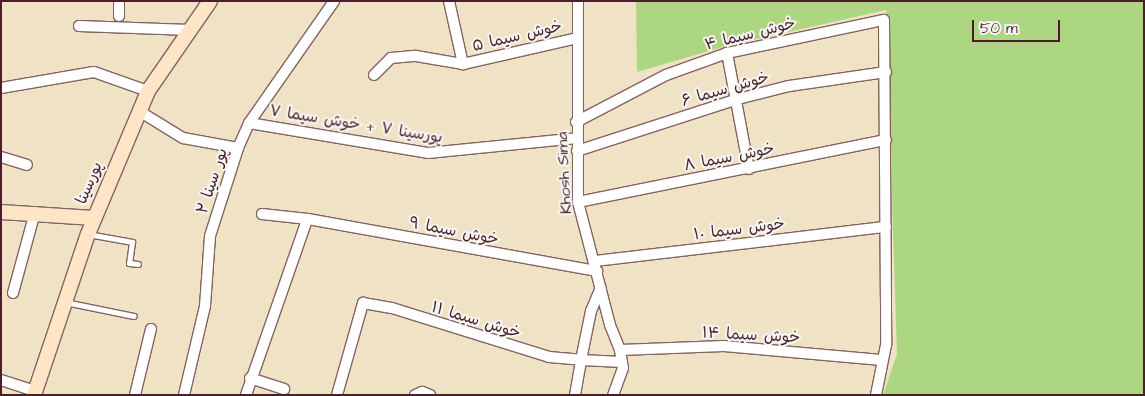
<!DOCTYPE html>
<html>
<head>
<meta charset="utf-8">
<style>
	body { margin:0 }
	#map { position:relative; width:1145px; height:396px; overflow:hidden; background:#efe2c5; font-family:"Architects Daughter","Playpen Sans Arabic",sans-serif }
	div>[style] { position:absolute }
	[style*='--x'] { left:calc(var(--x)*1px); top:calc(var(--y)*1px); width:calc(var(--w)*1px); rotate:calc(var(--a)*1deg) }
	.green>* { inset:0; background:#acd681 }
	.roads { filter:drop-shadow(1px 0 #846361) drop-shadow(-1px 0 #846361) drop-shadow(0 1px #846361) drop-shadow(0 -1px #846361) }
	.lane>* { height:5px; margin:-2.5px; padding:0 2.5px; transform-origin:2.5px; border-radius:2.5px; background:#fff }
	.street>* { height:10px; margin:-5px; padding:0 5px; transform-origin:5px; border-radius:5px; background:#fff }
	.secondary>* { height:14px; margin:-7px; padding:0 7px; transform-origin:7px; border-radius:7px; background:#fee5c5 }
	span { translate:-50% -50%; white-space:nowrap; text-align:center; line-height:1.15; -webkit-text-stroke:4px #f6f6f2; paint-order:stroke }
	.street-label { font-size:16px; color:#4a1f2b }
	.frame { position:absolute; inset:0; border:2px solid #4a1f2b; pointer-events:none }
	.scale { position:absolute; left:972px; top:20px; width:88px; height:22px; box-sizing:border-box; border:2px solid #4a1f2b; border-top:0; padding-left:6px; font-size:15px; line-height:18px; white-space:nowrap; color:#4a1f2b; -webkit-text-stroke:4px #f6f6f2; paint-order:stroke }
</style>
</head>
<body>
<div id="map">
	<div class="green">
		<i style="clip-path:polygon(636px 1px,1144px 1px,1144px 395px,883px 395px,897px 354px,886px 10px,726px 46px,637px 72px)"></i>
	</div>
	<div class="roads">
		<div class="lane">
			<i style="--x:88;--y:234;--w:45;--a:10.3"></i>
			<i style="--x:132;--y:242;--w:21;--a:98"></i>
			<i style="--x:129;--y:263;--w:9;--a:6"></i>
			<i style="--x:65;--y:302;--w:70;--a:11.5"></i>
		</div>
		<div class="street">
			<i style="--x:449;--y:1;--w:65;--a:77.5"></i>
			<i style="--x:578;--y:1;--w:201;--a:90"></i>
			<i style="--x:578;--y:202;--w:127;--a:75.4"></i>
			<i style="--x:610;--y:325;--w:27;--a:68"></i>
			<i style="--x:620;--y:350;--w:18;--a:81"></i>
			<i style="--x:623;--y:368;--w:29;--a:110"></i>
			<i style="--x:119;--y:16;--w:15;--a:-90"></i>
			<i style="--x:79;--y:26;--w:111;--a:2.1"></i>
			<i style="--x:727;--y:53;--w:118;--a:79.3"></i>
			<i style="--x:374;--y:75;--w:24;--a:-45"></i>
			<i style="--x:391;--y:58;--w:25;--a:-5"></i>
			<i style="--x:416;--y:56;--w:48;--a:9.7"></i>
			<i style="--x:463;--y:64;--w:117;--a:-12.8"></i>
			<i style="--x:1;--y:88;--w:94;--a:-9.8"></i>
			<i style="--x:94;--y:72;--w:57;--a:19.4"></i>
			<i style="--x:139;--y:111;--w:52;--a:31.5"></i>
			<i style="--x:183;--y:138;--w:56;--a:10.3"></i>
			<i style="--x:576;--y:122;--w:102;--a:-27.6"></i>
			<i style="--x:666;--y:75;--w:65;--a:-19.8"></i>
			<i style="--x:727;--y:53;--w:160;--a:-11.9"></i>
			<i style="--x:884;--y:20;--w:325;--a:89.6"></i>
			<i style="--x:886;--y:345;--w:51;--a:101.3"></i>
			<i style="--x:249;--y:123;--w:181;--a:9.5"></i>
			<i style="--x:428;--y:153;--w:150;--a:-5.7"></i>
			<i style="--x:577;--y:151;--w:169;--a:-17.9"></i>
			<i style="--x:738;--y:99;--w:53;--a:-14.3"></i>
			<i style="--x:789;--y:86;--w:98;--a:-8.2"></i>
			<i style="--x:1;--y:157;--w:27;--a:17"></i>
			<i style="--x:578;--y:202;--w:314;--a:-11.4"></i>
			<i style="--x:262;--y:214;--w:46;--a:6.2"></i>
			<i style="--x:308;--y:219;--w:294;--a:10.2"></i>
			<i style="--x:595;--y:261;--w:293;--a:-6.7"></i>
			<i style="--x:13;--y:293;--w:84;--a:-74.8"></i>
			<i style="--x:620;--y:350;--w:104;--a:-2.2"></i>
			<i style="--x:724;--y:346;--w:158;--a:5.1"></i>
			<i style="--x:250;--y:378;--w:36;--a:18"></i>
			<i style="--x:1;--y:380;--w:36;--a:18"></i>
			<i style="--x:135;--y:395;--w:68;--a:-76.4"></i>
			<i style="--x:184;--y:395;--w:91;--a:-76.7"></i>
			<i style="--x:205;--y:306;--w:70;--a:-85.9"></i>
			<i style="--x:210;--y:236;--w:92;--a:-72.3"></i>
			<i style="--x:238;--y:148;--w:27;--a:-66"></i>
			<i style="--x:249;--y:123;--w:149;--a:-55.1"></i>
			<i style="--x:246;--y:395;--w:185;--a:-70.8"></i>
			<i style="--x:337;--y:395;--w:96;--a:-74.2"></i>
			<i style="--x:363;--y:303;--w:29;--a:10"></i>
			<i style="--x:392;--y:308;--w:164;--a:17.3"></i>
			<i style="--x:549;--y:357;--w:32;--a:5"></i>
			<i style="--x:581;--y:360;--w:50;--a:-78.5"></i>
			<i style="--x:591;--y:311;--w:25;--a:-67"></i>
			<i style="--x:415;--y:395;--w:8;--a:-23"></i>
			<i style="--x:422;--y:392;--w:9;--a:21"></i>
			<i style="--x:575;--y:395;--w:36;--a:-80"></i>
			<i style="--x:581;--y:360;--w:41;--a:2.8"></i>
		</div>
		<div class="secondary">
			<i style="--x:1;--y:212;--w:93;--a:3.7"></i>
			<i style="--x:34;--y:395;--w:170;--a:-71.5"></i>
			<i style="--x:88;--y:234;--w:155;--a:-67.2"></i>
			<i style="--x:148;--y:91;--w:109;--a:-55.4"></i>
		</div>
	</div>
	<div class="street-label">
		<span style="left:750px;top:34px;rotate:-14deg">خوش سیما ۴</span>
		<span style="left:517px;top:36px;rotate:-13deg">خوش سیما ۵</span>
		<span style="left:725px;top:89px;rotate:-16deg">خوش سیما ۶</span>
		<span style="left:356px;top:124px;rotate:9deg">پورسینا ۷ + خوش سیما ۷</span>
		<span style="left:729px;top:157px;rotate:-11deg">خوش سیما ۸</span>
		<span style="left:564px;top:173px;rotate:-93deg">Khosh Sima</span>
		<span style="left:212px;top:181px;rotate:-72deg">پور سینا ۲</span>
		<span style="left:89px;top:183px;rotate:-67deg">پورسینا</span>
		<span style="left:739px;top:229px;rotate:-7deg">خوش سیما ۱۰</span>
		<span style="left:454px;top:231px;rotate:11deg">خوش سیما ۹</span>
		<span style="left:476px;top:320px;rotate:17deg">خوش سیما ۱۱</span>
		<span style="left:751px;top:335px;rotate:3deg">خوش سیما ۱۴</span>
	</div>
	<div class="frame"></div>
	<div class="scale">50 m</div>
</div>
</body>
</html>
